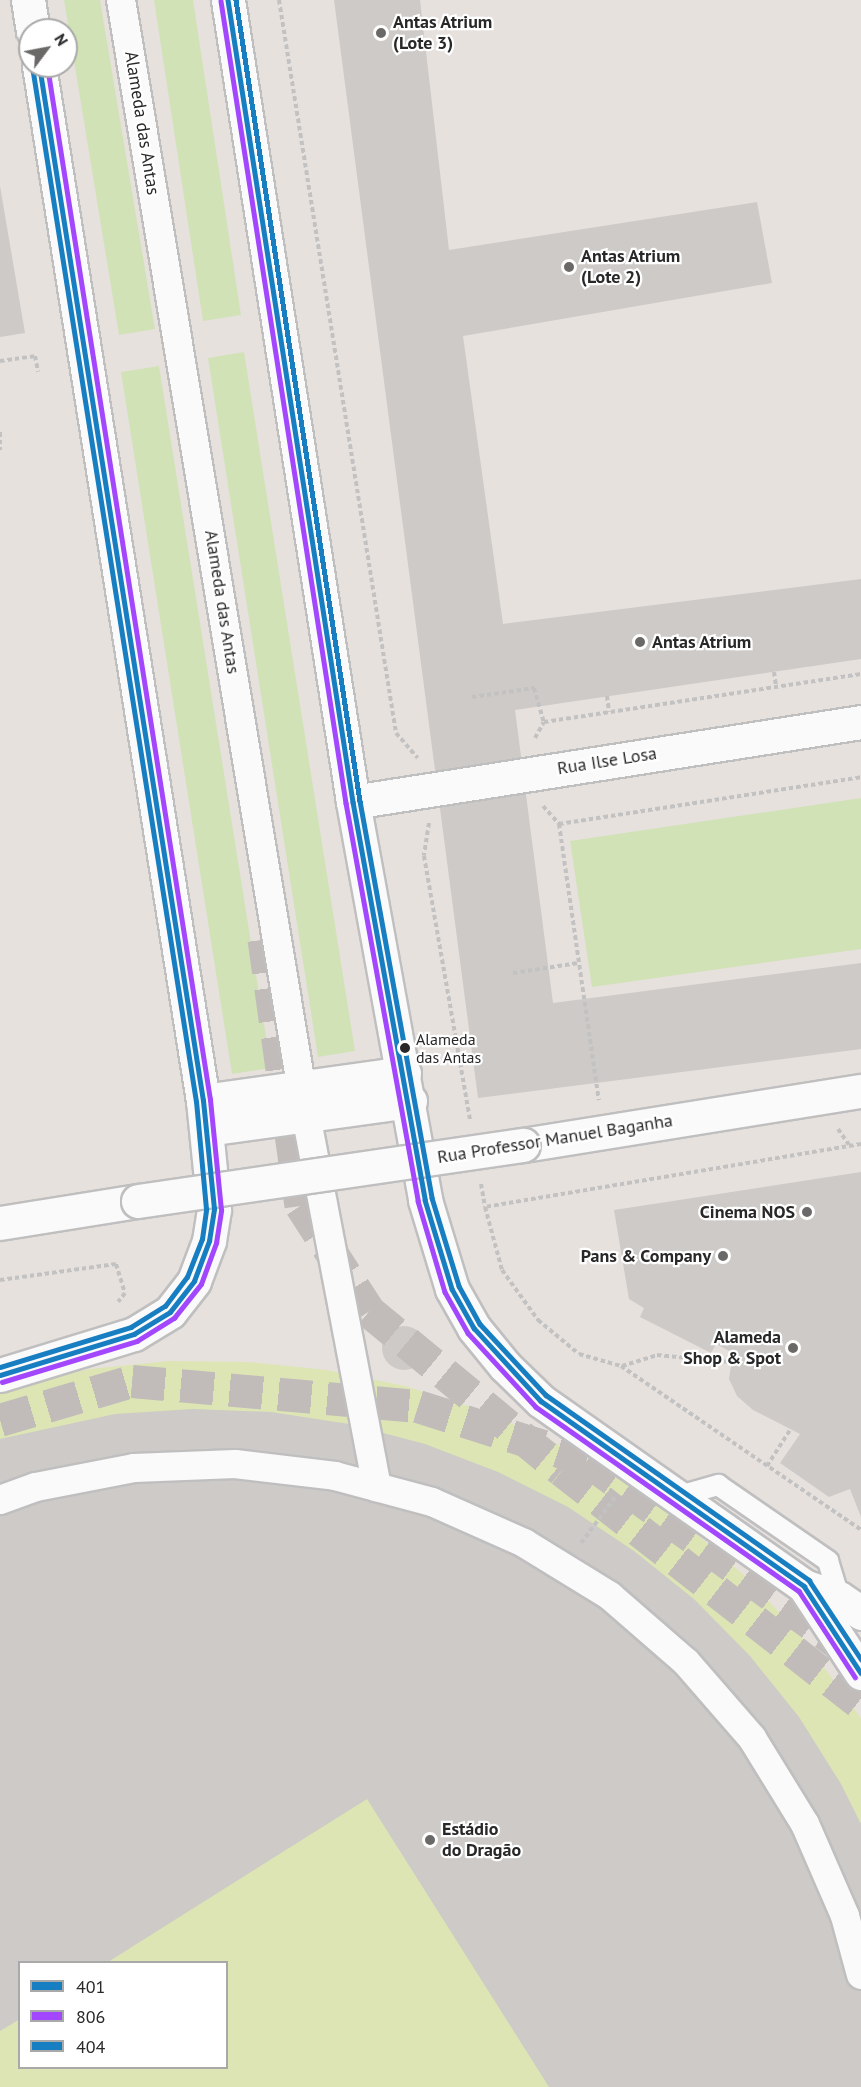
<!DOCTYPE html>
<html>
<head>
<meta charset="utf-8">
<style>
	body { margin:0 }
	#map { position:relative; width:861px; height:2087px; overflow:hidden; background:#e7e1de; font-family:"PT Sans",sans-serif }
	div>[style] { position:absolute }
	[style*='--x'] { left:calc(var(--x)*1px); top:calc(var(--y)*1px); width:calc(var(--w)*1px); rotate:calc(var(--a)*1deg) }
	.green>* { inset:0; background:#d1e2b6 }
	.pitch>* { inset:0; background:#dde5b4 }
	.building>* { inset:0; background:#cdcac7 }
	.round { border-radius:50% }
	.primary-tunnel>* { height:33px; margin-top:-16.5px; transform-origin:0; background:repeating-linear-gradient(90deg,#c1bcba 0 33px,transparent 0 49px) }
	.path>* { height:4px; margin-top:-2px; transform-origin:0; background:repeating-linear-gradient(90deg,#c3c2c2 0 4.5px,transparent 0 7.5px) }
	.roads { filter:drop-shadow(2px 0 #c0bfc0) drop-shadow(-2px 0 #c0bfc0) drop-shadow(0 2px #c0bfc0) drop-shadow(0 -2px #c0bfc0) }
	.service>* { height:20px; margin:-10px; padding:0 10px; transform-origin:10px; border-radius:10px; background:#fbfafa }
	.pedestrian>* { height:28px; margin:-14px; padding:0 14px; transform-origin:14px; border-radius:14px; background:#fbfafa }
	.minor>* { height:33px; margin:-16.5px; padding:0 16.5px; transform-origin:16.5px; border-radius:16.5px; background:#fbfafa }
	.secondary>* { height:33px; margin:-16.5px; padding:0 16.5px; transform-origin:16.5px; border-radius:16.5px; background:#fbfafa }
	.bridges { filter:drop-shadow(2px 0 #c0bfc0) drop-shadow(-2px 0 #c0bfc0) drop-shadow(0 2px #c0bfc0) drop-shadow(0 -2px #c0bfc0) }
	.minor-bridge>* { height:33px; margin:-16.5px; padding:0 16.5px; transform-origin:16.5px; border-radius:16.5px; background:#fbfafa }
	.bus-1>* { height:4.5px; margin:-2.25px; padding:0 2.25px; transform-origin:2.25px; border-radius:2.25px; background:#187ec2 }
	.bus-2>* { height:4.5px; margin:-2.25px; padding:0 2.25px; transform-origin:2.25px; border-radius:2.25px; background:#a347ff }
	.bus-3>* { height:4.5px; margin:-2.25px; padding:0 2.25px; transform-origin:2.25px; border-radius:2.25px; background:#187ec2 }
	.dots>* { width:16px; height:16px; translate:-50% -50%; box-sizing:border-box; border:3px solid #fff; border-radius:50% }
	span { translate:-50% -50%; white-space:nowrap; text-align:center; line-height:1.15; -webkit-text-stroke:4.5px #fff; paint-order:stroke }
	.bus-label { font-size:16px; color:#282828 }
	.left { translate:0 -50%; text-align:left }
	.poi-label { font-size:18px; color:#282828; font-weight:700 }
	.right { translate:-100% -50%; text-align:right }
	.street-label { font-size:18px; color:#282828 }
	.legend { position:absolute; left:18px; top:1961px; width:210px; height:108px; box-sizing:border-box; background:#fff; border:2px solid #a9a9a9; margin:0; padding:8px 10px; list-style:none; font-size:18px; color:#282828 }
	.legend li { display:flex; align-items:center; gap:12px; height:30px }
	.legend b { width:30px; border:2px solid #a9a9a9 }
	.north { position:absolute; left:18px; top:18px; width:60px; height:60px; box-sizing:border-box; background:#fff; border:2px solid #a9a9a9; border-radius:50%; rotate:58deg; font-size:16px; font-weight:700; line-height:24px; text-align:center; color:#282828 }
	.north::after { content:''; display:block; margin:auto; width:21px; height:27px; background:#6b6968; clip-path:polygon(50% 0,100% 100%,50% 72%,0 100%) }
</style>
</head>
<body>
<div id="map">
	<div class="green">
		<i style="clip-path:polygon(64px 0,100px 0,155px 329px,119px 335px)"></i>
		<i style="clip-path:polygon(154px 0,193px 0,241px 315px,203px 321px)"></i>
		<i style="clip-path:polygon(244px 352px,355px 1051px,318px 1057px,208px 358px)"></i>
		<i style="clip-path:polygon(159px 366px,271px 1068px,232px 1074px,121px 372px)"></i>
		<i style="clip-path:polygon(861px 798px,861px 949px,592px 987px,570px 841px)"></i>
	</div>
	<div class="pitch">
		<i style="clip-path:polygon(evenodd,169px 1361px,248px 1362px,327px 1370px,405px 1386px,480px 1410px,552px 1441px,620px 1479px,685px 1524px,744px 1575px,798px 1632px,861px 1718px,861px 2087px,0 2087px,0 1389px,90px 1369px,169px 1361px,20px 1962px,226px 1962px,226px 2068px,20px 2068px,20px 1962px)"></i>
	</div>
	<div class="building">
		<i style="clip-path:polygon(334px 0,420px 0,449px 250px,757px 202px,772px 283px,463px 336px,503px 624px,861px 579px,861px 659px,515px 710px,553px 1003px,861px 963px,861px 1049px,478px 1098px)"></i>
		<i style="clip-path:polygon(0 186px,25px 333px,0 337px)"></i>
		<i style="clip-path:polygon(861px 1172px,861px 1517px,850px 1489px,829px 1497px,780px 1463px,800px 1434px,753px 1410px,737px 1396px,729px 1379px,733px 1353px,716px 1344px,711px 1353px,640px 1317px,644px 1308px,629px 1299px,614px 1210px)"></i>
		<i class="round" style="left:382px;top:1326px;width:44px;height:44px"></i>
		<i style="clip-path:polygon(193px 1409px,271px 1412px,349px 1424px,425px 1444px,498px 1472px,568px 1507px,634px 1551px,695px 1600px,750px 1656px,799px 1717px,841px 1784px,861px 1824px,861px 2087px,549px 2087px,367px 1799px,108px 1962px,20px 1962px,20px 2019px,0 2031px,0 1439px,115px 1414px)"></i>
	</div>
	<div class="primary-tunnel">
		<i style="--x:264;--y:939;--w:269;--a:82.1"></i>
		<i style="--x:301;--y:1205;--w:126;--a:57.3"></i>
		<i style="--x:369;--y:1311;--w:250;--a:39.5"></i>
		<i style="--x:562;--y:1470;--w:380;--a:38"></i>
		<i style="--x:0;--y:1420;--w:138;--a:-16.5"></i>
		<i style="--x:132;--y:1381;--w:287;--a:5"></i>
		<i style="--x:418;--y:1406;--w:177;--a:17.7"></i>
		<i style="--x:587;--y:1460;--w:317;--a:36.1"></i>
	</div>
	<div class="path">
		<i style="--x:279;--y:0;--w:742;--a:80.93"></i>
		<i style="--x:396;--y:733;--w:33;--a:49"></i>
		<i style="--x:0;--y:361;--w:35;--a:-8"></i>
		<i style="--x:35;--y:356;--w:16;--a:79"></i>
		<i style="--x:0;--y:432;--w:18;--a:90"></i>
		<i style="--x:774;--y:672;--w:14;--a:82"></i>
		<i style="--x:607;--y:696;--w:16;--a:83"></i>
		<i style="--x:472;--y:697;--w:63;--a:-8.3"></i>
		<i style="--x:534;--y:688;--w:35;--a:74"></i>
		<i style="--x:535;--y:738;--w:18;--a:-61"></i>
		<i style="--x:544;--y:722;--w:321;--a:-8.6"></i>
		<i style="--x:543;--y:806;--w:24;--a:48"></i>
		<i style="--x:559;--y:824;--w:306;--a:-8.8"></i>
		<i style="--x:429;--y:823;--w:33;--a:99"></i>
		<i style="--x:424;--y:856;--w:268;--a:80.1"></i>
		<i style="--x:559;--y:824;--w:279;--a:81.8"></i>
		<i style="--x:513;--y:973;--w:66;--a:-8.7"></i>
		<i style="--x:838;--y:1129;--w:19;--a:55"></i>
		<i style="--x:861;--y:1144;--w:381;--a:170.5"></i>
		<i style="--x:485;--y:1207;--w:65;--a:74.9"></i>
		<i style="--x:502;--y:1270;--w:62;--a:54.2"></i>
		<i style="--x:538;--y:1320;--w:53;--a:39.7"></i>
		<i style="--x:579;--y:1354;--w:44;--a:15.9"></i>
		<i style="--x:621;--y:1366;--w:291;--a:34.3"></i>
		<i style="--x:481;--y:1184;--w:23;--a:80"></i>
		<i style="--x:0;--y:1280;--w:117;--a:-7.9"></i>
		<i style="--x:116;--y:1264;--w:30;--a:73"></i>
		<i style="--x:125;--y:1293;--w:11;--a:128"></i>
		<i style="--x:622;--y:1366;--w:37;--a:-17"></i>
		<i style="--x:657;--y:1355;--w:73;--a:5.5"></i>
		<i style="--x:767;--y:1466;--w:43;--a:-57.4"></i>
		<i style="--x:581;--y:1543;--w:59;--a:-53.3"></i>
	</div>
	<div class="roads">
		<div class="service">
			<i style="--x:679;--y:1496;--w:41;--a:-15.8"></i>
			<i style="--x:718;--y:1485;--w:134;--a:34.6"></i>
			<i style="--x:828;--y:1561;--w:39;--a:73"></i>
		</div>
		<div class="pedestrian">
			<i style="--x:121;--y:0;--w:1130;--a:80.58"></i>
			<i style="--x:306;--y:1115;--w:379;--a:79.2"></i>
			<i style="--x:0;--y:1500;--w:38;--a:-20"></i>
			<i style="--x:36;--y:1487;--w:100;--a:-11"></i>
			<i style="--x:134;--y:1468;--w:101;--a:-2.3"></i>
			<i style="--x:235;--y:1464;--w:101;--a:6.8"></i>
			<i style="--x:335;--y:1476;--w:100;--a:15"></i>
			<i style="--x:432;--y:1502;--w:101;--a:24"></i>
			<i style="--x:524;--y:1543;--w:101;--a:31.6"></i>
			<i style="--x:610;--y:1596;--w:101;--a:41"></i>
			<i style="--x:686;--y:1662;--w:101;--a:49"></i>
			<i style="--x:752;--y:1738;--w:101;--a:58.4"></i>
			<i style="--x:805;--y:1824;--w:100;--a:66.5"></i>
			<i style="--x:845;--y:1916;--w:61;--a:74.8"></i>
		</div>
		<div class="minor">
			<i style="--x:353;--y:802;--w:514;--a:-8.95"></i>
			<i style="--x:523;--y:1145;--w:342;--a:-9.1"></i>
			<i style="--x:0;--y:1223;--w:140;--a:-9.1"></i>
		</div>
		<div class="secondary">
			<i style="--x:28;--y:0;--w:30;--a:81"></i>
			<i style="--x:228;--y:0;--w:812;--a:81.14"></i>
			<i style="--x:353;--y:802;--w:404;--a:79.7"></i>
			<i style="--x:425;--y:1200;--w:93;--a:73.1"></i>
			<i style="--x:452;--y:1289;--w:45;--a:60.6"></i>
			<i style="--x:474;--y:1328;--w:49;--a:50.8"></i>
			<i style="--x:505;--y:1366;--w:50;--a:44.2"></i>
			<i style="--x:541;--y:1401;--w:322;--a:35.1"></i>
			<i style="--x:804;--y:1586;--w:37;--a:19"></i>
			<i style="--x:839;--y:1598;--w:27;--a:34"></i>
			<i style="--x:203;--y:1101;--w:203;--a:-7.9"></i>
			<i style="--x:207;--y:1129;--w:205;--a:-7.9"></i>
			<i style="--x:0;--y:1375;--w:140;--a:-17"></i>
			<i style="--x:134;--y:1334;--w:42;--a:-31.4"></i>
			<i style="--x:170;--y:1312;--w:39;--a:-52"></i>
			<i style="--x:194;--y:1281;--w:43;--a:-69.4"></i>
			<i style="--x:209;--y:1241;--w:32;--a:-81"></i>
			<i style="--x:214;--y:1209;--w:109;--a:-95.8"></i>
			<i style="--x:203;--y:1101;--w:1048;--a:-99"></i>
			<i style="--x:804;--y:1586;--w:104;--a:56.8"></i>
		</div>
	</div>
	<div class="bridges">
		<div class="minor-bridge">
			<i style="--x:138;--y:1201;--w:389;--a:-8.3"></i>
		</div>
	</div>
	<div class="bus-1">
		<i style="--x:228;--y:0;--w:812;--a:81.14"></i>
		<i style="--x:353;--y:802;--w:404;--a:79.7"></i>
		<i style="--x:425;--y:1200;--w:93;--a:73.1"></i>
		<i style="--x:452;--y:1289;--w:45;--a:60.6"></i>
		<i style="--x:474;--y:1328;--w:99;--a:47.5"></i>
		<i style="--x:541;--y:1401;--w:322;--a:35.1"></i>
		<i style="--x:804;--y:1586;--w:104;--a:56.8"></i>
		<i style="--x:0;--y:1375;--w:140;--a:-17"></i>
		<i style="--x:134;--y:1334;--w:42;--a:-31.4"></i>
		<i style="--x:170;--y:1312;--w:39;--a:-52"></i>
		<i style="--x:194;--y:1281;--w:43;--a:-69.4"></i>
		<i style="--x:209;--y:1241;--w:32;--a:-81"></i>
		<i style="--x:214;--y:1209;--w:109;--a:-95.8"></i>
		<i style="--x:203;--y:1101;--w:1048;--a:-99"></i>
	</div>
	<div class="bus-2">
		<i style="--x:221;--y:1;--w:812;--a:81.14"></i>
		<i style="--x:346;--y:803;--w:404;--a:79.7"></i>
		<i style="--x:418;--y:1201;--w:95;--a:73.5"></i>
		<i style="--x:445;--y:1292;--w:47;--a:60.7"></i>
		<i style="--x:468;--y:1333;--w:100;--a:47.4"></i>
		<i style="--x:536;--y:1407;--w:321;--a:35"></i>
		<i style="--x:799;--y:1591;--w:103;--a:56.9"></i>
		<i style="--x:2;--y:1382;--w:141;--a:-16.9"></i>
		<i style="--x:137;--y:1341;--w:44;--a:-31.9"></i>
		<i style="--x:174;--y:1318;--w:43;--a:-51.5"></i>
		<i style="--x:201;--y:1284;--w:44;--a:-69.9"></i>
		<i style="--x:216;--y:1243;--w:33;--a:-81"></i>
		<i style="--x:221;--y:1210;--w:111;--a:-95.7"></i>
		<i style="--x:210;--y:1100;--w:1047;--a:-98.96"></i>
	</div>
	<div class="bus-3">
		<i style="--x:236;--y:0;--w:811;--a:81.2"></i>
		<i style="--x:360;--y:801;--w:403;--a:79.7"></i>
		<i style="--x:432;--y:1198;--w:92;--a:72.9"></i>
		<i style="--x:459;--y:1286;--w:43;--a:61.1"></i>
		<i style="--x:480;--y:1324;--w:97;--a:47.1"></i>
		<i style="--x:546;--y:1395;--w:322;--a:35.1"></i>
		<i style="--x:809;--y:1580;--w:95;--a:56.6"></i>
		<i style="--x:0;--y:1367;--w:137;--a:-17"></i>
		<i style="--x:131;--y:1327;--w:40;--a:-32"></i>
		<i style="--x:165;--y:1306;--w:36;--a:-53"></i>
		<i style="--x:187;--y:1277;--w:41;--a:-68.5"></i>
		<i style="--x:202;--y:1239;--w:30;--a:-82"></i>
		<i style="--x:206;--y:1209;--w:107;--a:-95.3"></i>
		<i style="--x:196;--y:1102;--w:1048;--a:-99"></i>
	</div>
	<div class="dots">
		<i style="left:381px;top:33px;background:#6b6968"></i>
		<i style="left:569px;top:267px;background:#6b6968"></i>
		<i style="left:640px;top:642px;background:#6b6968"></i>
		<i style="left:405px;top:1048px;background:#282828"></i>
		<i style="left:807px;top:1212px;background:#6b6968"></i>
		<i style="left:723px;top:1256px;background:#6b6968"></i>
		<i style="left:793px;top:1348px;background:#6b6968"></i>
		<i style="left:430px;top:1840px;background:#6b6968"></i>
	</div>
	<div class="bus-label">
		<span class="left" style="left:416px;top:1048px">Alameda<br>das Antas</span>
	</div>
	<div class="poi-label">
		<span class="left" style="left:393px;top:33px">Antas Atrium<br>(Lote 3)</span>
		<span class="left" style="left:581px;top:267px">Antas Atrium<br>(Lote 2)</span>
		<span class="left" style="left:652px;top:642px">Antas Atrium</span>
		<span class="right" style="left:795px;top:1212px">Cinema NOS</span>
		<span class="right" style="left:711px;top:1256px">Pans &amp; Company</span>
		<span class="right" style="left:781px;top:1348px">Alameda<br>Shop &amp; Spot</span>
		<span class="left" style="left:442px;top:1840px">Estádio<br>do Dragão</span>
	</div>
	<div class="street-label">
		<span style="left:142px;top:123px;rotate:81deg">Alameda das Antas</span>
		<span style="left:222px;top:602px;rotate:81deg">Alameda das Antas</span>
		<span style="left:607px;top:761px;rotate:-9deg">Rua Ilse Losa</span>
		<span style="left:555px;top:1139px;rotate:-9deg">Rua Professor Manuel Baganha</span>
	</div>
	<ul class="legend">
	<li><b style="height:8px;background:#187ec2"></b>401</li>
	<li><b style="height:8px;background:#a347ff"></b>806</li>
	<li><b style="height:8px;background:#187ec2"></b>404</li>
	</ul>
	<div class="north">N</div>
</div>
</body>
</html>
